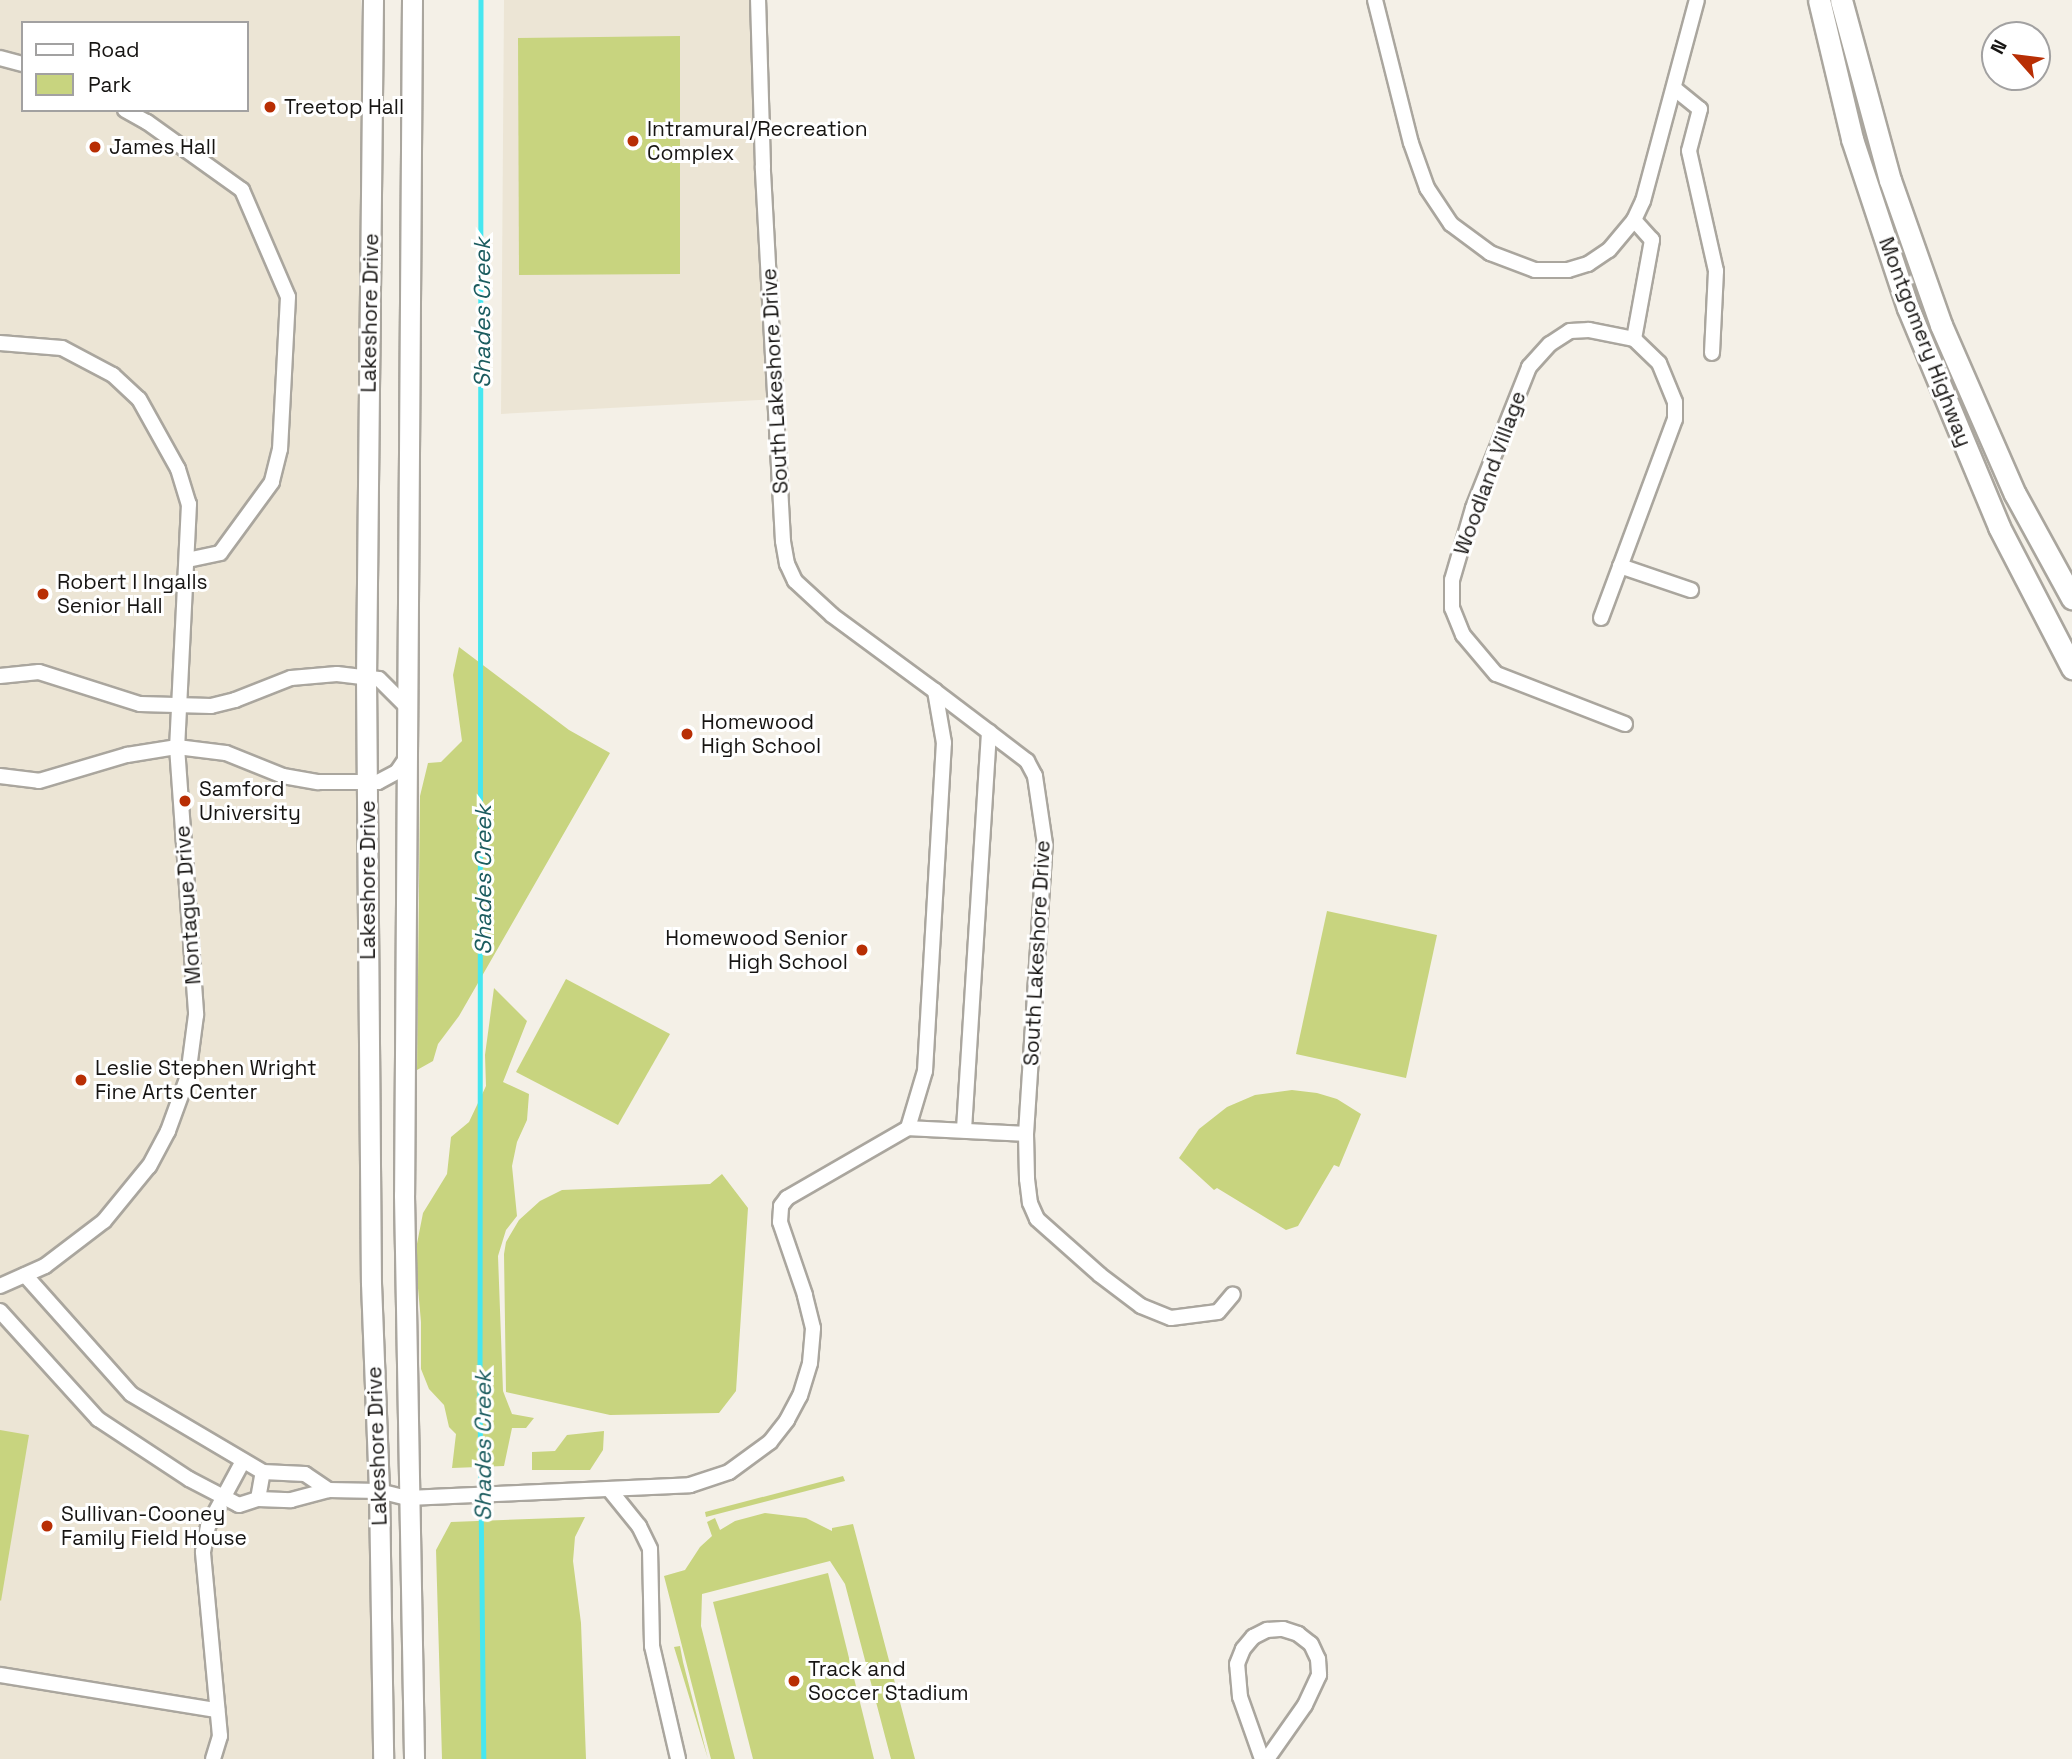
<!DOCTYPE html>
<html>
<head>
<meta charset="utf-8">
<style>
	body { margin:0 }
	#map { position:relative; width:2072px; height:1759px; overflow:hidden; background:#f4f0e7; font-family:"Space Grotesk",sans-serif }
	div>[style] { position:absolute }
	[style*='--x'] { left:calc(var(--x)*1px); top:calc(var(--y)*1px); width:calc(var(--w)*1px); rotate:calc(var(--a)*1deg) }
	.built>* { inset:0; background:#ece5d5 }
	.green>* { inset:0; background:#c8d47f }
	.stream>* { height:4.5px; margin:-2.25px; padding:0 2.25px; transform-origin:2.25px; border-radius:2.25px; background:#46e7f0 }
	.roads { filter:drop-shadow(2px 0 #aaa69e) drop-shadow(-2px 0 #aaa69e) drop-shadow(0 2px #aaa69e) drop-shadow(0 -2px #aaa69e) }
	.street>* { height:14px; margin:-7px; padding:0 7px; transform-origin:7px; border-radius:7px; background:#fff }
	.secondary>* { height:19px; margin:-9.5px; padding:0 9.5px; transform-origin:9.5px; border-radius:9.5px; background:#fff }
	.primary>* { height:21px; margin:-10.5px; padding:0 10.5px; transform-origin:10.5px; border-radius:10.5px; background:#fff }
	.dots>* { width:19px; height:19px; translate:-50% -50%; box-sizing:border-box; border:4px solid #fff; border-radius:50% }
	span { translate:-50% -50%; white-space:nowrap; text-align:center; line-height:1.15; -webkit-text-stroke:6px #fff; paint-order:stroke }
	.poi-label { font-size:21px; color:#171513 }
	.left { translate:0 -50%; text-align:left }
	.right { translate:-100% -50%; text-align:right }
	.street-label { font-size:21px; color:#171513 }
	.water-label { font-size:23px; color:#1b5c5f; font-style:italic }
	.legend { position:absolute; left:21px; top:21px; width:228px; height:91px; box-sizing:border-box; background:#fff; border:2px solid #a2a1a1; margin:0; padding:9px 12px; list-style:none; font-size:21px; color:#171513 }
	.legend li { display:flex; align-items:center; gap:14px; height:35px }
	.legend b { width:35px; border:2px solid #a2a1a1 }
	.north { position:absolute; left:1981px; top:21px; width:70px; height:70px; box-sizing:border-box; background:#fff; border:2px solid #a2a1a1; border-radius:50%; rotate:298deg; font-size:19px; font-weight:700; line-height:28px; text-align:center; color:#171513 }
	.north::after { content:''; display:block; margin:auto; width:24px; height:32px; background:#b82e04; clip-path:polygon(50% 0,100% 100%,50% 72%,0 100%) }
</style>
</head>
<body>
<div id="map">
	<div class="built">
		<i style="clip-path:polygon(evenodd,0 0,361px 0,383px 1759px,0 1759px,0 0,23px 23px,247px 23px,247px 110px,23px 110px,23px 23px)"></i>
		<i style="clip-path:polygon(504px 0,758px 0,777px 399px,501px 414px)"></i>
	</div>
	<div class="green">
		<i style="clip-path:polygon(680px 36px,680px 274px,519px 275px,518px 38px)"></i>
		<i style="clip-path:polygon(459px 647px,569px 730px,610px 753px,459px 1016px,438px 1044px,433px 1061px,417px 1070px,420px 796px,428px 763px,441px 762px,462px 741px,453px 675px)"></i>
		<i style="clip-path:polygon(1327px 911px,1437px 935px,1406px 1078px,1296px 1054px)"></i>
		<i style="clip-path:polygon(566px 979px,670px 1034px,618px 1125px,516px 1072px)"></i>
		<i style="clip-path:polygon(494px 988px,527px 1021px,503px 1082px,529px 1094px,527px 1120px,517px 1142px,512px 1166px,517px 1216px,506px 1230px,498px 1256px,503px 1391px,512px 1414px,534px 1418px,526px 1428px,512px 1428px,504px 1466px,452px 1468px,456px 1434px,449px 1427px,444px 1405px,429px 1389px,421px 1369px,421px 1322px,415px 1254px,423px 1213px,447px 1174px,451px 1137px,469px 1122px,486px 1086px,485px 1055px)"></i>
		<i style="clip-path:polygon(1292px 1090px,1317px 1093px,1337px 1099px,1361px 1114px,1339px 1167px,1334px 1165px,1298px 1226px,1286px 1230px,1217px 1188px,1214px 1190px,1179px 1158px,1199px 1129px,1227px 1107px,1255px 1095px)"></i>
		<i style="clip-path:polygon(722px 1174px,748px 1208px,736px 1391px,719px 1413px,610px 1415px,506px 1392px,504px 1254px,506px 1242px,519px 1220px,540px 1201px,562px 1190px,710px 1184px)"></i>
		<i style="clip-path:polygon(0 1430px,29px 1435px,1px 1601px,0 1600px)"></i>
		<i style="clip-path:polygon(604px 1431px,603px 1450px,590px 1470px,532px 1470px,532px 1452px,555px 1451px,567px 1435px)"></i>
		<i style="clip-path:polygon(843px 1476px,845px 1481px,706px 1517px,705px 1512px)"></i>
		<i style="clip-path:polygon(765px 1513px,806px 1518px,832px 1531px,832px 1528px,853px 1524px,915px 1759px,891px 1759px,845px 1584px,830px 1561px,702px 1594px,701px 1626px,735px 1759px,711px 1759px,664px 1576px,685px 1570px,700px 1547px,712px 1536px,707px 1522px,715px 1518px,720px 1530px,735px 1521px)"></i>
		<i style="clip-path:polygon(585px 1517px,575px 1537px,573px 1561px,581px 1623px,586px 1759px,442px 1759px,436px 1550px,451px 1522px)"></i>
		<i style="clip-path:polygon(828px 1573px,874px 1759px,753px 1759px,713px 1602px)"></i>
		<i style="clip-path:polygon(680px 1646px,683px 1662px,708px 1759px,674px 1647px)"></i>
	</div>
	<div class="stream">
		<i style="--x:481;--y:0;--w:1396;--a:90.04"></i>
		<i style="--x:480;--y:1396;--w:363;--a:89.4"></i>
	</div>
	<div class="roads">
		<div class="street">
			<i style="--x:1375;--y:0;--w:147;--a:75.9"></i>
			<i style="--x:1411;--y:143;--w:48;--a:70.4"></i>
			<i style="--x:1427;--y:188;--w:43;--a:56.3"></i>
			<i style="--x:1451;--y:224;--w:49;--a:36.6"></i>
			<i style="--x:1490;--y:253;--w:48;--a:20.7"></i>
			<i style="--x:1535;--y:270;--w:33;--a:0"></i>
			<i style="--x:1568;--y:270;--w:21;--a:-17"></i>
			<i style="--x:1588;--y:264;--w:25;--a:-34"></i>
			<i style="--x:1609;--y:250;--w:39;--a:-50"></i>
			<i style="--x:1634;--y:220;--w:21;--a:-65"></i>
			<i style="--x:1643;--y:201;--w:208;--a:-75"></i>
			<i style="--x:0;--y:58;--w:24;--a:15"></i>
			<i style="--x:1675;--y:89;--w:32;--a:39"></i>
			<i style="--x:1700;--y:109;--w:43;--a:104.7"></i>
			<i style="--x:1689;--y:151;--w:123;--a:77.3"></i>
			<i style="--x:1716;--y:271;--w:82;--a:92.8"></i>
			<i style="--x:125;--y:110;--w:25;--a:29"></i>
			<i style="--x:147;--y:122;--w:117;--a:35.6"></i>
			<i style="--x:242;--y:190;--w:116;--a:66.7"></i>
			<i style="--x:288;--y:297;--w:152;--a:93"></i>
			<i style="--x:280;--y:449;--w:34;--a:104"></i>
			<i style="--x:272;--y:482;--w:88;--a:126.2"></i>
			<i style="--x:220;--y:553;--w:33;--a:168"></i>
			<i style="--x:0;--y:343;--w:62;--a:4.6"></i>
			<i style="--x:62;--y:348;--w:58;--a:27.9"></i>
			<i style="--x:113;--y:375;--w:35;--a:43"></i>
			<i style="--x:139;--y:399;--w:80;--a:60.9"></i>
			<i style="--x:178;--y:469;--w:37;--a:73"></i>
			<i style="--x:189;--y:504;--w:243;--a:92.8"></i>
			<i style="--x:177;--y:747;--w:269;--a:85.9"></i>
			<i style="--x:196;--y:1015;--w:62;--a:97.5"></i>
			<i style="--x:188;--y:1076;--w:59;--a:110"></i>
			<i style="--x:168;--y:1131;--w:40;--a:118"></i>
			<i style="--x:149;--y:1166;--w:71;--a:129.3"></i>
			<i style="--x:104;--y:1221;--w:74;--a:142.7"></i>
			<i style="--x:45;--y:1266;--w:49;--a:156"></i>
			<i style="--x:1620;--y:566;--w:75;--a:18.7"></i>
			<i style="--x:1601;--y:618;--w:212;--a:-69.6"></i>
			<i style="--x:1675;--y:419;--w:17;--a:-90"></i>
			<i style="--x:1675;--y:402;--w:42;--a:-112.3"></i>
			<i style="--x:1659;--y:363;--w:35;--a:-136"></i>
			<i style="--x:1634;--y:339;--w:101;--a:-79.7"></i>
			<i style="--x:1652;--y:240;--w:27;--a:-132"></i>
			<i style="--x:0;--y:676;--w:39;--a:-6"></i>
			<i style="--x:39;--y:672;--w:106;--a:17.6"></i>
			<i style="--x:140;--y:704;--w:71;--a:1.6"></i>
			<i style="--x:211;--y:706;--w:25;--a:-14"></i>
			<i style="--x:235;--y:700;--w:60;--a:-21.4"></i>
			<i style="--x:291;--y:678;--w:46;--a:-5"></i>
			<i style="--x:337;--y:674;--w:42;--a:6.8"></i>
			<i style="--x:379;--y:679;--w:40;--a:45"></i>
			<i style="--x:935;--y:691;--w:68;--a:37.2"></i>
			<i style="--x:989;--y:732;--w:399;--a:93.6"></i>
			<i style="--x:1625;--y:724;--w:138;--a:-158.8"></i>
			<i style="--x:1496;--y:674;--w:51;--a:-130.2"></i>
			<i style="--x:1463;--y:635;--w:29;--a:-112"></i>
			<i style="--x:1452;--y:608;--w:28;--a:-90"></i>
			<i style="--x:1452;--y:580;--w:75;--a:-73.7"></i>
			<i style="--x:1473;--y:508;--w:152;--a:-68.3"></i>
			<i style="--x:1529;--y:367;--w:31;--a:-48"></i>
			<i style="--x:1550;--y:344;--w:24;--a:-33"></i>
			<i style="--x:1570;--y:331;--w:19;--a:-3"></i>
			<i style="--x:1589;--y:330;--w:46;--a:11.3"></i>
			<i style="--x:0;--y:776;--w:39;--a:7"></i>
			<i style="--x:39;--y:781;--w:92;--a:-16.5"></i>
			<i style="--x:127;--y:755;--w:51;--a:-9.1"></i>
			<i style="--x:177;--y:747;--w:49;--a:7"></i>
			<i style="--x:226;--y:753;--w:61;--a:22"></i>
			<i style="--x:283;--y:776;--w:36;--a:10"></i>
			<i style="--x:318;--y:782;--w:60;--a:0"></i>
			<i style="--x:378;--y:782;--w:21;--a:-28"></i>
			<i style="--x:397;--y:772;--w:14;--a:-56"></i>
			<i style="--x:908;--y:1128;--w:118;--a:2.9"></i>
			<i style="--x:1026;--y:1134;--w:291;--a:-86.3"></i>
			<i style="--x:1045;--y:844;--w:69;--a:-98.4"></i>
			<i style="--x:1035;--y:776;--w:17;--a:-118"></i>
			<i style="--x:1027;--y:761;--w:48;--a:-142.7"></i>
			<i style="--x:1026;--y:1134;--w:45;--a:88.7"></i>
			<i style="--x:1027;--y:1179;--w:24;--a:83"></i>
			<i style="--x:1030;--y:1203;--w:17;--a:66"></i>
			<i style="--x:1037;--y:1219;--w:84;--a:41.6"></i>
			<i style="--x:1100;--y:1275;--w:51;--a:37.1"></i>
			<i style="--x:1141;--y:1306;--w:32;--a:22"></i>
			<i style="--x:1171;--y:1318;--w:47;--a:-7.3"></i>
			<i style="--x:1218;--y:1312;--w:23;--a:-50"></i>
			<i style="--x:25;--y:1275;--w:159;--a:48.3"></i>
			<i style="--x:131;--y:1394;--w:153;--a:30.6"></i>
			<i style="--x:263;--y:1472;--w:42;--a:2.7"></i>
			<i style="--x:305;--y:1474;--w:29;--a:34"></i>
			<i style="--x:0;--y:1311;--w:146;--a:47.8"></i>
			<i style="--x:98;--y:1419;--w:109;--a:33.4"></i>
			<i style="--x:189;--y:1479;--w:56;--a:27.5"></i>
			<i style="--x:239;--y:1505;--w:20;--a:-18"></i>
			<i style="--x:258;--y:1499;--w:33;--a:2"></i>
			<i style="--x:291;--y:1500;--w:39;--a:-15"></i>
			<i style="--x:329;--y:1490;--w:50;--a:1.1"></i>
			<i style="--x:379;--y:1491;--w:30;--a:14"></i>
			<i style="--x:408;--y:1498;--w:282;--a:-2.6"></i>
			<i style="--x:690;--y:1485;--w:41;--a:-18.4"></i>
			<i style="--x:729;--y:1472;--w:51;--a:-36.2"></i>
			<i style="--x:770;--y:1442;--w:28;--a:-52"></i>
			<i style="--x:787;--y:1420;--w:27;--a:-62"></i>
			<i style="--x:800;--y:1396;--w:34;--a:-73"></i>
			<i style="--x:810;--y:1363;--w:35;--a:-85"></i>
			<i style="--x:813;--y:1328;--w:34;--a:-104"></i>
			<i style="--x:805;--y:1295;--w:77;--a:-108.9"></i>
			<i style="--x:780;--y:1222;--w:16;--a:-86"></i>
			<i style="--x:781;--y:1206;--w:10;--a:-53"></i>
			<i style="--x:787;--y:1198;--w:140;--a:-30"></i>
			<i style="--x:908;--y:1128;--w:59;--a:-73.4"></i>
			<i style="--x:925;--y:1071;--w:329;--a:-86.7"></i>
			<i style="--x:944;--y:743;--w:53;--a:-99.8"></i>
			<i style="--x:935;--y:691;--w:128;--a:-143.6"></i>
			<i style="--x:832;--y:615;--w:50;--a:-137.4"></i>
			<i style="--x:795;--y:581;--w:19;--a:-115"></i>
			<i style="--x:787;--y:564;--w:23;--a:-100"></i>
			<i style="--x:783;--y:541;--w:375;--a:-93.1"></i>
			<i style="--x:763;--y:167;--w:167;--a:-91.7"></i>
			<i style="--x:609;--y:1489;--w:48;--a:51"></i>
			<i style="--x:639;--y:1526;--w:25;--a:64"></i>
			<i style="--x:650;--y:1549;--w:97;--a:88.8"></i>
			<i style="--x:652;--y:1646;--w:116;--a:77"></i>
			<i style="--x:258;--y:1499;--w:27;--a:-80"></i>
			<i style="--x:0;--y:1675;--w:220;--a:9.2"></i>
			<i style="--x:213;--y:1759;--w:24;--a:-73"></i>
			<i style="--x:220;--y:1736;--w:185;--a:-95.3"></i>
			<i style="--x:203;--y:1552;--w:26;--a:-79"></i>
			<i style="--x:208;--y:1526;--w:74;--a:-61.7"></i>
			<i style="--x:1262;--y:1759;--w:66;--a:-109.5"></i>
			<i style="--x:1240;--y:1697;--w:33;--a:-95"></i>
			<i style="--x:1237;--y:1664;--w:16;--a:-68"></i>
			<i style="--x:1243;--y:1649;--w:16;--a:-50"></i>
			<i style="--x:1253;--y:1637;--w:16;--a:-27"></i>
			<i style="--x:1267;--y:1630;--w:16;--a:-4"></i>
			<i style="--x:1283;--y:1629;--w:16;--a:18"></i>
			<i style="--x:1298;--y:1634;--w:16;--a:38"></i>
			<i style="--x:1311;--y:1644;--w:17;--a:65"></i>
			<i style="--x:1318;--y:1659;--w:16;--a:86"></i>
			<i style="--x:1319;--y:1675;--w:33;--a:115"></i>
			<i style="--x:1305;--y:1705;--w:66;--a:125.1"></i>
		</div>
		<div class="secondary">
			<i style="--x:373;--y:0;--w:677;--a:90.59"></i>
			<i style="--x:366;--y:677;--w:606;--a:89.53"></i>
			<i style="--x:371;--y:1283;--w:208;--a:87.8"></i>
			<i style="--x:379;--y:1491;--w:268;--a:89.1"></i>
			<i style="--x:412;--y:0;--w:1195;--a:90.38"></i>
			<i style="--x:404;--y:1195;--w:564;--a:88.98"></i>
		</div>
		<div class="primary">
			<i style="--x:1819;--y:0;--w:143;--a:76.6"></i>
			<i style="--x:1852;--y:139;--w:178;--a:71.7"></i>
			<i style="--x:1908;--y:308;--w:237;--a:67.4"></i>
			<i style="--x:1999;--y:527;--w:159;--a:62.6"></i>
			<i style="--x:1841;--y:0;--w:187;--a:74.8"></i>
			<i style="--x:1890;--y:180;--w:154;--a:70.6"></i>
			<i style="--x:1941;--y:325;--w:184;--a:66.4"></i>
			<i style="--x:2015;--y:494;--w:119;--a:61.3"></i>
		</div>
	</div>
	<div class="dots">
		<i style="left:270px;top:107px;background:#b82e04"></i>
		<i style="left:633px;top:141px;background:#b82e04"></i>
		<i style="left:95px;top:147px;background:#b82e04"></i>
		<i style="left:43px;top:594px;background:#b82e04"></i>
		<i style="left:687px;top:734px;background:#b82e04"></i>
		<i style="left:185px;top:801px;background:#b82e04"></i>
		<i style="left:862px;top:950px;background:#b82e04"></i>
		<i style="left:81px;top:1080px;background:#b82e04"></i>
		<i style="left:47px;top:1526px;background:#b82e04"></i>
		<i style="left:794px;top:1681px;background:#b82e04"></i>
	</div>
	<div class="poi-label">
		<span class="left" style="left:284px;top:107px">Treetop Hall</span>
		<span class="left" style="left:647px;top:141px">Intramural/Recreation<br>Complex</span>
		<span class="left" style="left:109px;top:147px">James Hall</span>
		<span class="left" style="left:57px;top:594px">Robert I Ingalls<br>Senior Hall</span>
		<span class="left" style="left:701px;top:734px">Homewood<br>High School</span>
		<span class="left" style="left:199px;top:801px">Samford<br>University</span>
		<span class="right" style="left:848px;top:950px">Homewood Senior<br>High School</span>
		<span class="left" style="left:95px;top:1080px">Leslie Stephen Wright<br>Fine Arts Center</span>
		<span class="left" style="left:61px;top:1526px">Sullivan-Cooney<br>Family Field House</span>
		<span class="left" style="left:808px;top:1681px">Track and<br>Soccer Stadium</span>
	</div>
	<div class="street-label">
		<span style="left:370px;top:313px;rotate:-89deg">Lakeshore Drive</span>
		<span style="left:1925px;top:342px;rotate:69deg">Montgomery Highway</span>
		<span style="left:775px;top:381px;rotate:-93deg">South Lakeshore Drive</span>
		<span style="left:1490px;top:473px;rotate:-70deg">Woodland Village</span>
		<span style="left:368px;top:880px;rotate:-90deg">Lakeshore Drive</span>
		<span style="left:188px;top:905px;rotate:-94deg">Montague Drive</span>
		<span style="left:1037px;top:953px;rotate:-87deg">South Lakeshore Drive</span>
		<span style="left:377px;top:1446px;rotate:-92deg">Lakeshore Drive</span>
	</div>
	<div class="water-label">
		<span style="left:482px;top:313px;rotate:-90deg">Shades Creek</span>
		<span style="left:483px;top:880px;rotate:-90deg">Shades Creek</span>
		<span style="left:483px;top:1446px;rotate:-90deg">Shades Creek</span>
	</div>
	<ul class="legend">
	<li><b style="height:9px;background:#fff"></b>Road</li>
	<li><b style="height:19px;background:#c8d47f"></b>Park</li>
	</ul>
	<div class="north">N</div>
</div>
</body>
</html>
